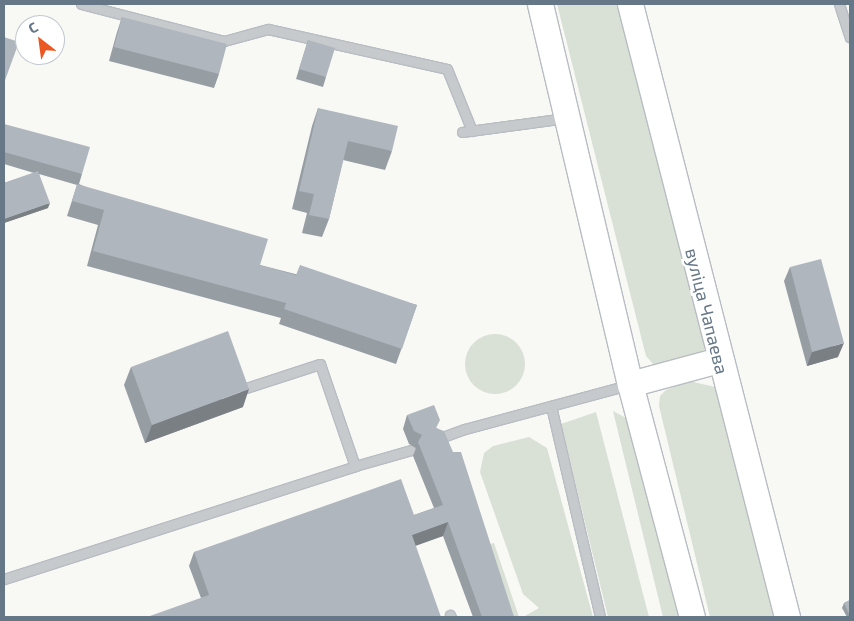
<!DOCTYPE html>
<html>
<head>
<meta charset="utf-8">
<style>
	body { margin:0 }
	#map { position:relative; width:854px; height:621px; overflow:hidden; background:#f8f8f5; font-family:"Exo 2",sans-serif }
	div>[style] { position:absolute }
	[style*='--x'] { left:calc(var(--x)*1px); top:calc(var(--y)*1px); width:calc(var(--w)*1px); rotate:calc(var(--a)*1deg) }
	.green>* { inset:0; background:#d9e0d6 }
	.round { border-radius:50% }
	.roads { filter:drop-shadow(1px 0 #b8bdc2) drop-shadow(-1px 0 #b8bdc2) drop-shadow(0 1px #b8bdc2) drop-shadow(0 -1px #b8bdc2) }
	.lane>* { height:9px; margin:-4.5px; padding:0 4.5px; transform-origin:4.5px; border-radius:4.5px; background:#c6cacd }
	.secondary>* { height:25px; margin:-12.5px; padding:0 12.5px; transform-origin:12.5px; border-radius:12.5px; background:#fff }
	.wall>* { inset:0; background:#969da3 }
	.shaded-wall>* { inset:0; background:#7a7f84 }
	.building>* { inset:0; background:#afb6bd }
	span { translate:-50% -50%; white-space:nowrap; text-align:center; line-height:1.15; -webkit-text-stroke:5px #fff; paint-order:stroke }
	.street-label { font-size:18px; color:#678 }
	.frame { position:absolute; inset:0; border:5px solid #678; pointer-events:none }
	.north { position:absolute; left:15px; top:15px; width:50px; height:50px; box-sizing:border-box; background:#fff; border:1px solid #c2c9cf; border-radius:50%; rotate:330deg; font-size:14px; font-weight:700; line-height:20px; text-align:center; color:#678 }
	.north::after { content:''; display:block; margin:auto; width:18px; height:22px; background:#eb5822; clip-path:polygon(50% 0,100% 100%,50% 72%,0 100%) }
</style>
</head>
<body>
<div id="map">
	<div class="green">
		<i style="clip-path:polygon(557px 4px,619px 4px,705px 343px,703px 354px,654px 365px,646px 356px)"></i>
		<i class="round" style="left:465px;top:334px;width:60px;height:60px"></i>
		<i style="clip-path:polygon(689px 381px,715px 387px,774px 617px,710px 617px,659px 406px,660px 396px,666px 390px)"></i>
		<i style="clip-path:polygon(613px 411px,628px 419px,679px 617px,663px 617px)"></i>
		<i style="clip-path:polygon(596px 412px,649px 617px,608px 617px,561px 424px)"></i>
		<i style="clip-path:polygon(529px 437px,547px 448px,593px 617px,523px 617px,539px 608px,523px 594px,480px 472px,484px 453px,493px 446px)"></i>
		<i style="clip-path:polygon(494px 543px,519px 617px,505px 617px,482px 546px)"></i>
	</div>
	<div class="roads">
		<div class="lane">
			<i style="--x:81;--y:4;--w:148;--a:14.5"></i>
			<i style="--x:224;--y:41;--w:46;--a:-15.3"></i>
			<i style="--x:268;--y:29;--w:183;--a:12.6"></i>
			<i style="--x:447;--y:69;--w:67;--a:68"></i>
			<i style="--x:839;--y:4;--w:35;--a:72"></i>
			<i style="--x:462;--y:132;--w:105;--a:-7.7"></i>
			<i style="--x:246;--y:388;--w:78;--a:-18"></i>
			<i style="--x:320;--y:364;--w:108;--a:71.1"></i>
			<i style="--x:355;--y:466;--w:58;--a:-15.9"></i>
			<i style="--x:551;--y:406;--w:217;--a:76.9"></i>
			<i style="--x:437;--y:439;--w:30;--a:-20"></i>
			<i style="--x:465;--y:429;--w:169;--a:-15.1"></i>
			<i style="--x:4;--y:579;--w:369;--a:-17.8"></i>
			<i style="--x:450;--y:615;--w:2;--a:63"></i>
		</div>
		<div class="secondary">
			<i style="--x:540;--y:4;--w:391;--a:76.7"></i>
			<i style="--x:630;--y:384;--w:241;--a:75.1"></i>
			<i style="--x:630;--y:4;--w:633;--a:75.63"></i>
			<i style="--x:630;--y:384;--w:92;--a:-15.1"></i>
		</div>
	</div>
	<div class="wall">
		<i style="clip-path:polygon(122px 17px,219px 74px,214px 88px,109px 61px,117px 32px)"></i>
		<i style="clip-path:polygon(308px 40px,326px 77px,323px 87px,296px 79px)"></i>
		<i style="clip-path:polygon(318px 108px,392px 151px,385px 170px,343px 160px,329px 219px,322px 237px,302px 233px,307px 213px,292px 209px,312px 126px)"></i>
		<i style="clip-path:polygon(4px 124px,82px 174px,79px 184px,260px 265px,417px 305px,396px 364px,279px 324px,281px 318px,87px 266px,98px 225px,67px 216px,77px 185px,39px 174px,48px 208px,4px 223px,4px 183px,34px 173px,4px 164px)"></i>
		<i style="clip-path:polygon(790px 267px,838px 357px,807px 366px,784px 281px)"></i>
		<i style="clip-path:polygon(131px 367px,243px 407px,145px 443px,124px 385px)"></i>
		<i style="clip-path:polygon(407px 415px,437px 428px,514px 617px,473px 617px,443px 536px,416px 545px,201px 598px,189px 566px,194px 552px,414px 515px,434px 508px,413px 456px,416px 448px,409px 444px,403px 429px)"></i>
		<i style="clip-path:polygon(850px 600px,850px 617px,847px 617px,842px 608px,844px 603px)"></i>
	</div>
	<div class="shaded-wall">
		<i style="clip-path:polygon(50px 203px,48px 208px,4px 223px,4px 219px)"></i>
		<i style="clip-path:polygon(844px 343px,838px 357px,807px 366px,812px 352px)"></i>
		<i style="clip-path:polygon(249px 389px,243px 407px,145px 443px,152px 425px)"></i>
		<i style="clip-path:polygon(448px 522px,443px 536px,407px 549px,412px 535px)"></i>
	</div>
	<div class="building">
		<i style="clip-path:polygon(122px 17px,227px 44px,219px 74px,114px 47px)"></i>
		<i style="clip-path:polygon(4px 37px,19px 42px,4px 83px)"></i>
		<i style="clip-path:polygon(308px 40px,335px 48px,326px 77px,299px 69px)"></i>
		<i style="clip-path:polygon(318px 108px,398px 126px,392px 151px,348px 141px,329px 219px,309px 215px,314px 194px,299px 191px)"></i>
		<i style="clip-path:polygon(4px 124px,90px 147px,82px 174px,4px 152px)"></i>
		<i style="clip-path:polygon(38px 171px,50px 203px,4px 219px,4px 183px)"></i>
		<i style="clip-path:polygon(77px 184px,268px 239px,260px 265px,296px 275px,300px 265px,417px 305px,402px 349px,284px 309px,286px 303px,93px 251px,104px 210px,72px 201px)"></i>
		<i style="clip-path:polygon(821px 259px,844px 343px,812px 352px,790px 267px)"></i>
		<i style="clip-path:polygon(228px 331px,249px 389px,152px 425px,131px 367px)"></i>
		<i style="clip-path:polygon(434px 405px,440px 420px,436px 428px,444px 431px,453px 452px,461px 452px,514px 617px,482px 617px,448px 522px,412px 535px,441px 617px,147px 617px,209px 595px,194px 552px,401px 479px,414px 515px,443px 505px,418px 442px,422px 435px,414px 431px,407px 415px)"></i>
		<i style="clip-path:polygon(850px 600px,850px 616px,844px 603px)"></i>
	</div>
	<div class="street-label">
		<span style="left:707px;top:311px;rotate:76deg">вуліца Чапаева</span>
	</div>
	<div class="frame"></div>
	<div class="north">С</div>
</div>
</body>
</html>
